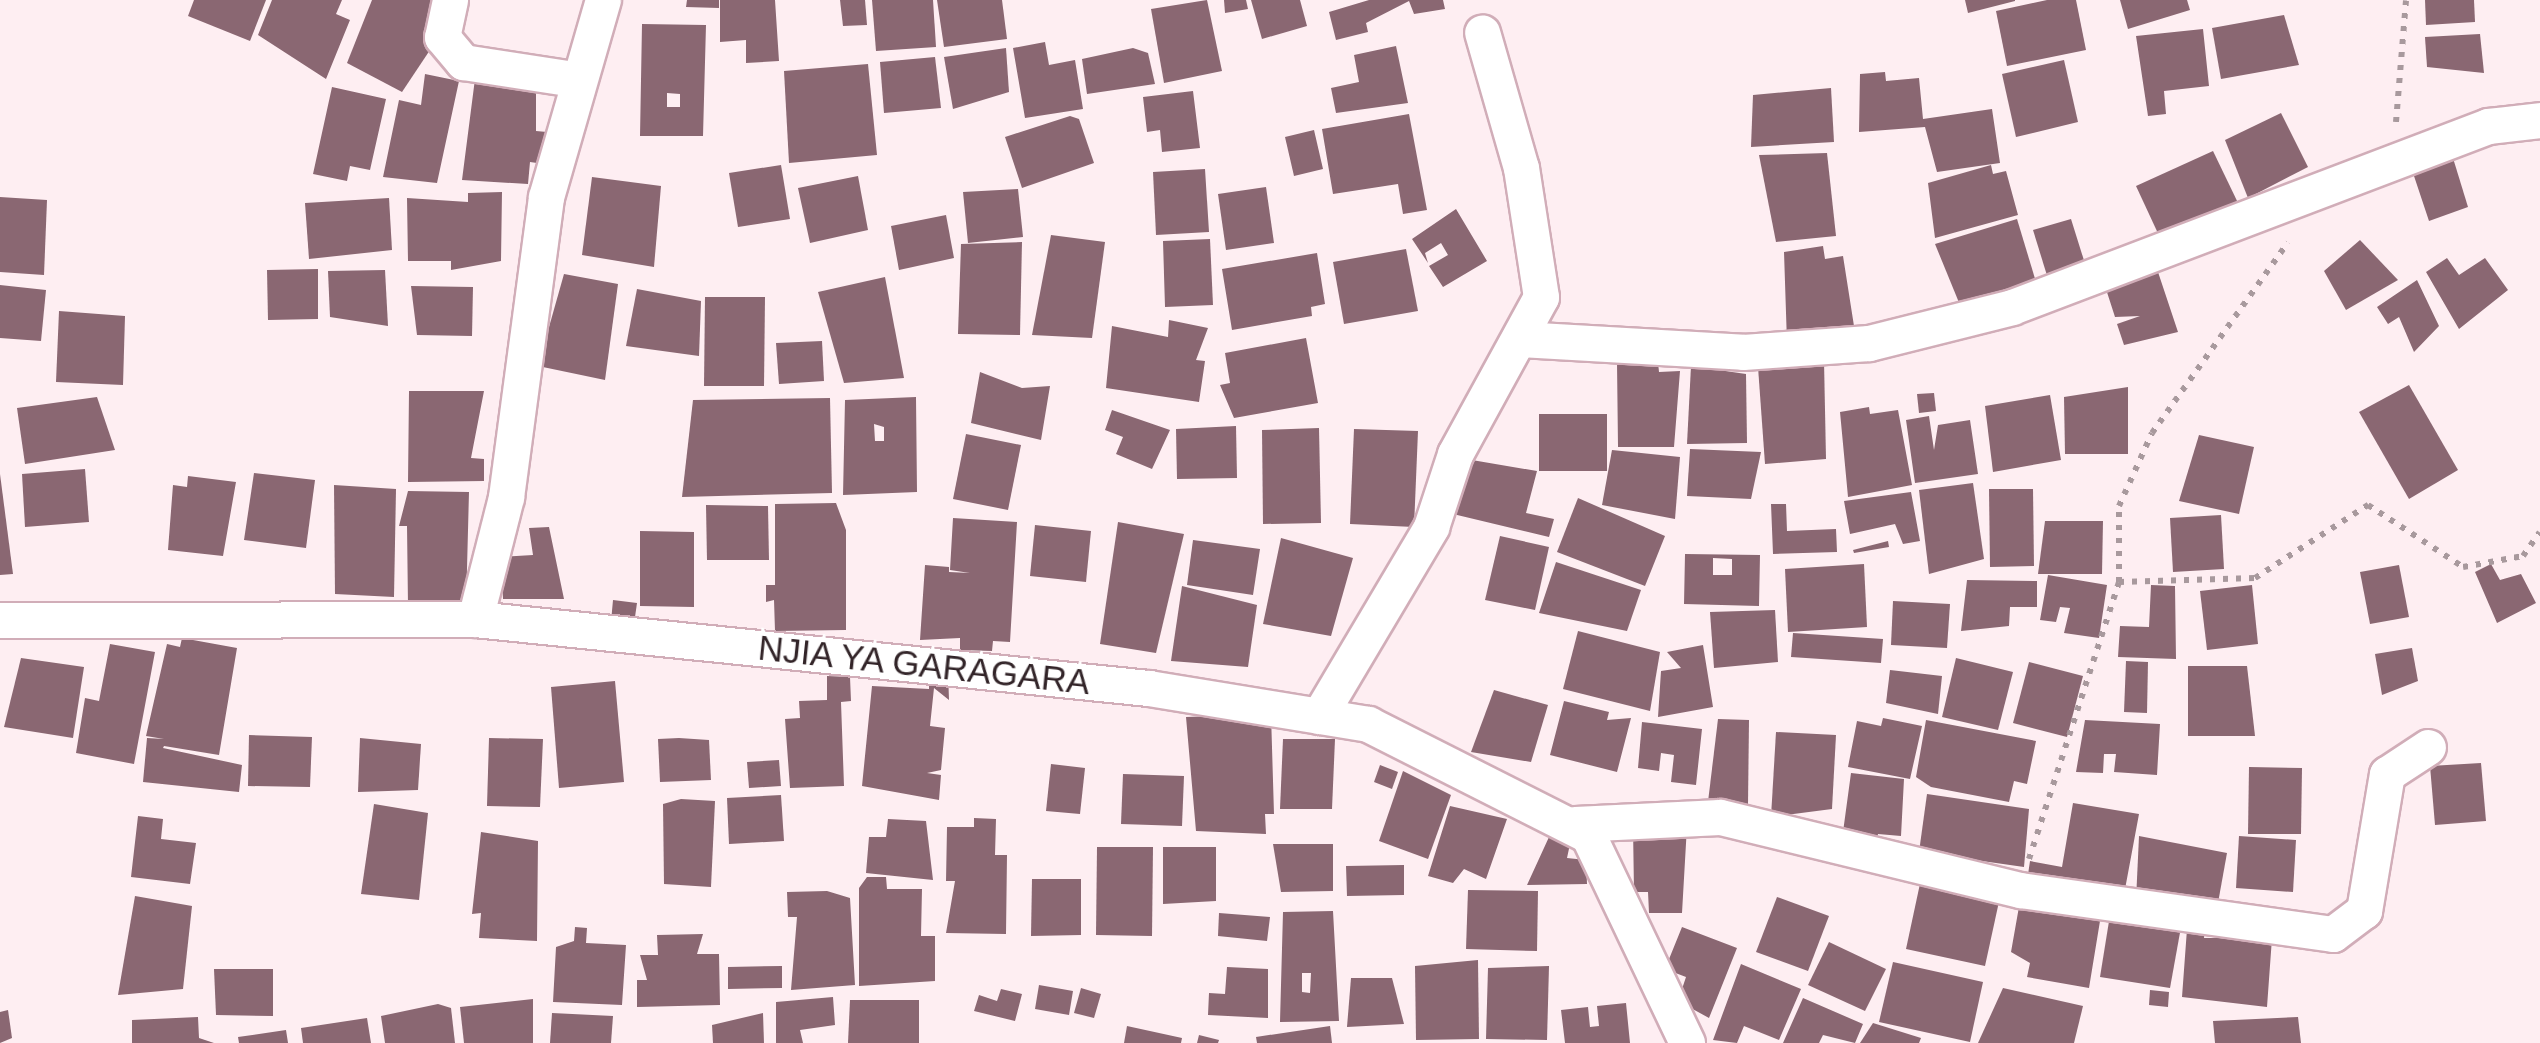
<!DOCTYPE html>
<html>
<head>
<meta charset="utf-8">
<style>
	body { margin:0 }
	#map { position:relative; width:2540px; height:1043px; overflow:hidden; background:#feeef2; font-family:Helvetica,sans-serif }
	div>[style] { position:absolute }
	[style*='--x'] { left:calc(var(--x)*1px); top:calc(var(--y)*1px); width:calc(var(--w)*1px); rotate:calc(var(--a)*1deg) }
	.building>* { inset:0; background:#8a6772 }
	.path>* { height:6px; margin-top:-3px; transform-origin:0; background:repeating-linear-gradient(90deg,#a8999d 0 5px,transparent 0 13px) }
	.roads { filter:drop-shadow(2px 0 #d1adb8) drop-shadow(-2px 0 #d1adb8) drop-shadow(0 2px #d1adb8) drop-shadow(0 -2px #d1adb8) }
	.minor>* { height:35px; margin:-17.5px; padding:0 17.5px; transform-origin:17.5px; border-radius:17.5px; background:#fff }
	span { translate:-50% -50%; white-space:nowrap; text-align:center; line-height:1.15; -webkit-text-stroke:8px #fff; paint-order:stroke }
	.street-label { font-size:35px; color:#322428 }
</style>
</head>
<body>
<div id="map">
	<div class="building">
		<i style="clip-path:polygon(194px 0,266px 0,250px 41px,188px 16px)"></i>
		<i style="clip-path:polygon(272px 0,342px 0,336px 14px,350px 20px,326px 79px,258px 35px)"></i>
		<i style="clip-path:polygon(372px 0,434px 0,430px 50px,402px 92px,347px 63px)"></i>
		<i style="clip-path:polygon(687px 0,719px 0,719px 8px,686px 7px)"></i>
		<i style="clip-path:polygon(720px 0,775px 0,779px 61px,746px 63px,746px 40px,720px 42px)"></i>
		<i style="clip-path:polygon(840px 0,865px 0,867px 25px,843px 26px)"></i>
		<i style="clip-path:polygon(872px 0,933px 0,936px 47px,876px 51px)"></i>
		<i style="clip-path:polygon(937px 0,1002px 0,1007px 39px,944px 47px)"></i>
		<i style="clip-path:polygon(1207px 0,1222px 71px,1164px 83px,1151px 9px)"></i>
		<i style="clip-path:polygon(1224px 0,1246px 0,1248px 9px,1225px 13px)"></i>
		<i style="clip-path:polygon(1251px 0,1300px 0,1307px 26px,1262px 39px)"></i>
		<i style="clip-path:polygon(1369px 0,1443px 0,1445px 9px,1414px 14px,1409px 1px,1366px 23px,1368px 32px,1336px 40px,1329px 12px)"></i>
		<i style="clip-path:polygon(1965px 0,2015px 0,2015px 1px,1968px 13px)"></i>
		<i style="clip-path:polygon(2047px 0,2076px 0,2086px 50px,2007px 66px,1996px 11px)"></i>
		<i style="clip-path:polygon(2120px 0,2187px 0,2190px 10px,2128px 29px)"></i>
		<i style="clip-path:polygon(2425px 0,2474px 0,2475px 22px,2426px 25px)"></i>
		<i style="clip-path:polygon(2284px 15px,2299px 65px,2221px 79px,2212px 28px)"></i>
		<i style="clip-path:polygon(evenodd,642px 24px,706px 25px,703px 136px,640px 136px,642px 24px,667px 93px,680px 94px,680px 107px,667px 107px,667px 93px)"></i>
		<i style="clip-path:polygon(2203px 29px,2209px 86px,2164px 91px,2166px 114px,2148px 116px,2136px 36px)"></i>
		<i style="clip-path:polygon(2480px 34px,2484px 73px,2427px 67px,2425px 37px)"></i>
		<i style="clip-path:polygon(1045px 42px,1049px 65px,1075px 60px,1083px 109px,1025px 118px,1013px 48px)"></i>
		<i style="clip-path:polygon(1396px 46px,1408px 103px,1336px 113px,1331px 88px,1359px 82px,1354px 55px)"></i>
		<i style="clip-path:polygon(1006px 48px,1009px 92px,953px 109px,944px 57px)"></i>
		<i style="clip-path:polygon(1133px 48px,1148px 53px,1155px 84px,1087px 94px,1082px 59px)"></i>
		<i style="clip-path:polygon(935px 57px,941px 108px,884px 113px,880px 62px)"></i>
		<i style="clip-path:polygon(2064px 60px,2078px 122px,2016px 137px,2002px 74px)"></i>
		<i style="clip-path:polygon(868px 64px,877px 155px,789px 163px,784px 71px)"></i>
		<i style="clip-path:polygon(476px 71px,536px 78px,536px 131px,547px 132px,544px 164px,530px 162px,528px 184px,462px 180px)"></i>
		<i style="clip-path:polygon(1885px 72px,1886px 81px,1919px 78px,1923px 119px,1992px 109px,2000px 163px,1937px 172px,1925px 127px,1859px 132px,1860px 74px)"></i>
		<i style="clip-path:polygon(425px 74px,459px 81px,437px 183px,383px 177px,399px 100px,421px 105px)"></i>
		<i style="clip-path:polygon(332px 87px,386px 99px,370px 170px,350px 166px,347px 181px,313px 174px)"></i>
		<i style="clip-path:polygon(1831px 88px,1834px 142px,1751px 147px,1753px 95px)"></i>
		<i style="clip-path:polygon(1193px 91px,1200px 148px,1162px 152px,1160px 130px,1147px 132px,1143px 97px)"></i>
		<i style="clip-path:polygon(2281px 113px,2308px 167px,2248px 198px,2225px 140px)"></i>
		<i style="clip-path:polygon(1409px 114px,1427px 210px,1403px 214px,1398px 184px,1333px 194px,1322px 129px)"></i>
		<i style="clip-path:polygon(1070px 116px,1079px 119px,1094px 163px,1022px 188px,1005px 137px)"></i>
		<i style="clip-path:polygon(1314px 130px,1323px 169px,1294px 176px,1285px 137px)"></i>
		<i style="clip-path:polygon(2449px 145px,2468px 207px,2429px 221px,2411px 167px)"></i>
		<i style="clip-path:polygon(2213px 151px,2239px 205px,2162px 242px,2136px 186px)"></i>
		<i style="clip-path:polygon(1827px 153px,1836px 236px,1776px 242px,1759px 155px)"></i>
		<i style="clip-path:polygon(781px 165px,790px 219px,738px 227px,729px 173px)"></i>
		<i style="clip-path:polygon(1991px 165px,1993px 174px,2006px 171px,2018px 215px,1935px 238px,1928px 183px)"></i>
		<i style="clip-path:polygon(1205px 169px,1209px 232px,1156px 235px,1153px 172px)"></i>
		<i style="clip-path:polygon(858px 176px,868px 230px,810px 243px,798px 188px)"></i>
		<i style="clip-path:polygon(592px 177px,661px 186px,654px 267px,582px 255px)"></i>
		<i style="clip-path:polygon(1266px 187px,1274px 243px,1226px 250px,1218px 194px)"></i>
		<i style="clip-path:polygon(1018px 189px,1023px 237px,968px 243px,963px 192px)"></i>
		<i style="clip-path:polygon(502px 192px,501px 261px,451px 270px,451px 261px,408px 261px,407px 198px,468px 202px,468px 193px)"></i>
		<i style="clip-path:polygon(0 197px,47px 200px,44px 275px,0 272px)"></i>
		<i style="clip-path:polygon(389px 198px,392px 250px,309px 259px,305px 203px)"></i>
		<i style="clip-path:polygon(1456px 209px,1487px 261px,1443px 287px,1429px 266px,1448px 255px,1441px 243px,1425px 253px,1428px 263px,1412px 239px)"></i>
		<i style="clip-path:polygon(946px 215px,954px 258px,899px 270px,891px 226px)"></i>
		<i style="clip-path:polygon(2017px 219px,2036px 282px,1960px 305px,1935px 244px)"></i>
		<i style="clip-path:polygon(2071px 219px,2087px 270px,2049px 282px,2033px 230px)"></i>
		<i style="clip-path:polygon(1051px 235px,1105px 242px,1092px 338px,1032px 335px)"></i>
		<i style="clip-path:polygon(1210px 239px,1213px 305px,1165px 307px,1163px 241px)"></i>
		<i style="clip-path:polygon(2360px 240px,2398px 280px,2346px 310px,2324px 271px)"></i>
		<i style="clip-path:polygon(1022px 242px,1020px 335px,958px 334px,961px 244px)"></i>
		<i style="clip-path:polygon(1823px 246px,1825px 259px,1843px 256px,1854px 326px,1787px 343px,1784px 252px)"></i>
		<i style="clip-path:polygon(1406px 249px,1418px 311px,1344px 324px,1333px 262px)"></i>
		<i style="clip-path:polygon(1317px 253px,1325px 304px,1311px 307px,1312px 316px,1232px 330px,1222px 269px)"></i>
		<i style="clip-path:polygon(2447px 258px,2459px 275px,2485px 258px,2508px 290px,2459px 329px,2426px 272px)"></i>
		<i style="clip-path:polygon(318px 269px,318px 319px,268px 320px,267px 270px)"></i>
		<i style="clip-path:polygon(385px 270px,388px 326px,330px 317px,328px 271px)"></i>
		<i style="clip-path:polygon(2158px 272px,2178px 332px,2124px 345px,2117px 324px,2140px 316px,2115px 317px,2105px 286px)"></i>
		<i style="clip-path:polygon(564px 274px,618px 284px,605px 380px,538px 366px)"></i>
		<i style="clip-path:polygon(885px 277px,904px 378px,844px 383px,818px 292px)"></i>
		<i style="clip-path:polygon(2417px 280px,2439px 326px,2414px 352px,2399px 317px,2388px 324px,2377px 307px)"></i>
		<i style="clip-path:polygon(0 285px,46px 290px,41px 341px,0 338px)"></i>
		<i style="clip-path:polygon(411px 286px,473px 287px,472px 336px,417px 335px)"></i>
		<i style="clip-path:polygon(637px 289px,701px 301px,699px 356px,626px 346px)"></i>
		<i style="clip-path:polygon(705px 297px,765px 297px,764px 386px,704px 386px)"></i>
		<i style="clip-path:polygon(59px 311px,125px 316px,123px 385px,56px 382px)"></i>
		<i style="clip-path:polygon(1169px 320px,1208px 328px,1196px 360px,1205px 361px,1199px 402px,1106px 388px,1112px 326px,1168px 337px)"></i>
		<i style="clip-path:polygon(1306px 338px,1318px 403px,1234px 418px,1220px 385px,1230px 383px,1225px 353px)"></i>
		<i style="clip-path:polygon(822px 341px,824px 381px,779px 384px,776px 343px)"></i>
		<i style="clip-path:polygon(1824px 361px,1826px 459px,1765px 464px,1758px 367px)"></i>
		<i style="clip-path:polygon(1658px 362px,1659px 372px,1680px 371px,1674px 447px,1618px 447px,1617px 363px)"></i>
		<i style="clip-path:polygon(1691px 366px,1746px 374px,1747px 443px,1687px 444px)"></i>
		<i style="clip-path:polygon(980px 372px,1022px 388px,1050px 386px,1041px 440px,971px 423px)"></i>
		<i style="clip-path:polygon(2409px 385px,2458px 470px,2409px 499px,2359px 412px)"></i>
		<i style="clip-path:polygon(2128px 387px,2128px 454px,2065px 454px,2064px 397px)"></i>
		<i style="clip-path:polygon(409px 391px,484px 391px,471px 458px,484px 459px,484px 481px,408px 482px)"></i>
		<i style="clip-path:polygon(1934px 393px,1936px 411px,1919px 413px,1917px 394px)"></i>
		<i style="clip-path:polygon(2050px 395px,2061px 460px,1993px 472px,1985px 406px)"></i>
		<i style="clip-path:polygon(97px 397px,115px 450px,25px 464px,17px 408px)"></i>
		<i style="clip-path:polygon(evenodd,916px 397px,917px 492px,843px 495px,845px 400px,916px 397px,874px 424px,884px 427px,884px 441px,875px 441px,874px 424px)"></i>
		<i style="clip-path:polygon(830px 398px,832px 493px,682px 497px,693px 400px)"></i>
		<i style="clip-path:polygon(1869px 407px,1870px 414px,1898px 410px,1912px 485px,1848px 497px,1840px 412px)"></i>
		<i style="clip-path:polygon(1112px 410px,1170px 430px,1152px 469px,1116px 454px,1123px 437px,1105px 430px)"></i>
		<i style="clip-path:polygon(1539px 414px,1607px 414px,1607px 471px,1539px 471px)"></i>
		<i style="clip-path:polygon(1929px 416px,1934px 450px,1938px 425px,1970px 420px,1978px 474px,1915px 483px,1906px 420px)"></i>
		<i style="clip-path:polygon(1236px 426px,1237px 478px,1177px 479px,1176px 429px)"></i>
		<i style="clip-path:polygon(1319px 428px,1321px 523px,1263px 524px,1262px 430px)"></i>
		<i style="clip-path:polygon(1354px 429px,1418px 431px,1414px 527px,1350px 524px)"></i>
		<i style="clip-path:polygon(966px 434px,1021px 445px,1008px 510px,953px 499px)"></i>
		<i style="clip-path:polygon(2199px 435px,2254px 447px,2239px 514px,2179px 501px)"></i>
		<i style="clip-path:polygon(1690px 449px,1761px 452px,1751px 499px,1687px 496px)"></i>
		<i style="clip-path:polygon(1612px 450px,1680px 457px,1675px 519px,1602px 505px)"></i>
		<i style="clip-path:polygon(1466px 459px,1537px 471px,1526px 513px,1554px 519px,1549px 537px,1453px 514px)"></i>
		<i style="clip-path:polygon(85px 469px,89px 522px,25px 527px,22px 474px)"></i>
		<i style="clip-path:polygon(254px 473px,315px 480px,306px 548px,244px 540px)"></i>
		<i style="clip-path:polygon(0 474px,13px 574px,0 575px)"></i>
		<i style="clip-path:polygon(188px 476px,236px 482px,223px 556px,168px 550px,173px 485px,187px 487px)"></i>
		<i style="clip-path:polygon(1973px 483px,1984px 559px,1929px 574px,1919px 490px)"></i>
		<i style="clip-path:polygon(334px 485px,396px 489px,394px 597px,335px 594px)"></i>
		<i style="clip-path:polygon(1989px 489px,2033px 489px,2034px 566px,1990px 567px)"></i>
		<i style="clip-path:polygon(408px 491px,469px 492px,466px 607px,408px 606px,407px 526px,399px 526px)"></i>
		<i style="clip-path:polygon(1911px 492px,1920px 541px,1903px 544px,1895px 524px,1850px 534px,1844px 501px)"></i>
		<i style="clip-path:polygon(1578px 498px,1665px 536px,1645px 586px,1557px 552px)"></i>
		<i style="clip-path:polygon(836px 503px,846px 530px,846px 630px,775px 631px,774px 600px,766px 602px,766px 585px,775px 585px,775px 504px)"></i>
		<i style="clip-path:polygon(1771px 504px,1786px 504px,1787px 531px,1836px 529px,1837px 552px,1773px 554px)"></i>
		<i style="clip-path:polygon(706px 505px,768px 506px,769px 560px,707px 560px)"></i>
		<i style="clip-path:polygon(2221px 515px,2224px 569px,2173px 572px,2170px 518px)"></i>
		<i style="clip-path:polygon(953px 518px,1017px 522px,1010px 642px,993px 641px,992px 651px,960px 650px,960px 638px,920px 640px,925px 565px,949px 567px,949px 572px,970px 573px,950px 570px)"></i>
		<i style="clip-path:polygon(2045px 521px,2103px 521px,2102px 574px,2038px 574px)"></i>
		<i style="clip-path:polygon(1118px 522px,1184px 534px,1156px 653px,1100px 644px)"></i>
		<i style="clip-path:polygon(1035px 525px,1091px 531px,1086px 582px,1030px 576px)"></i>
		<i style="clip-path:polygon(549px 527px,564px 599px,503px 599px,501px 557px,533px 555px,529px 528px)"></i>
		<i style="clip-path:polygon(640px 531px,694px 532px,694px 607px,640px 606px)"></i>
		<i style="clip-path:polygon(1500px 536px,1549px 547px,1535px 610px,1485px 600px)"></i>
		<i style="clip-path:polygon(1281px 538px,1353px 558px,1331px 636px,1263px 624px)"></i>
		<i style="clip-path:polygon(1193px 540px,1260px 549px,1253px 595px,1187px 585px)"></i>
		<i style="clip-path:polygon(1888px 541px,1889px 547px,1854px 553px,1853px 550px)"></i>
		<i style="clip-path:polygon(evenodd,1685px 554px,1760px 555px,1759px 606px,1684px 604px,1685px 554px,1713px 558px,1732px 559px,1732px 575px,1713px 575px,1713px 558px)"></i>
		<i style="clip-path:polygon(1556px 562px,1641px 590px,1627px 631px,1539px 613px)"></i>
		<i style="clip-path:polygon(1864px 564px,1867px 627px,1788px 632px,1785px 569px)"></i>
		<i style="clip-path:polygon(2491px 564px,2500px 580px,2521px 574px,2536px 603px,2497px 623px,2475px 572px)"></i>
		<i style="clip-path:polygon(2399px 565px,2409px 617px,2370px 624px,2360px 572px)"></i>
		<i style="clip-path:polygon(2048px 575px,2107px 585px,2099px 638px,2064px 633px,2070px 608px,2060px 607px,2056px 622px,2040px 620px)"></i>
		<i style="clip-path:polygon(1967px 580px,2037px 581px,2037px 607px,2010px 607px,2009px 626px,1961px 631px)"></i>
		<i style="clip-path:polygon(2151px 585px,2175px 586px,2176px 659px,2118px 657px,2120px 626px,2149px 627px)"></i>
		<i style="clip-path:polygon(2252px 585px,2258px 644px,2207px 650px,2200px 591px)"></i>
		<i style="clip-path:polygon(1182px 586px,1257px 605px,1248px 667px,1171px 661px)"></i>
		<i style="clip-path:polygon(613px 600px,637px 603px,634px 624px,611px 622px)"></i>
		<i style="clip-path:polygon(1893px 601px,1950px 604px,1947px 648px,1891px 645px)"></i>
		<i style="clip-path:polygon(1775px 610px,1778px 662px,1714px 668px,1710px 612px)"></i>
		<i style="clip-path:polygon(1578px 631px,1660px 652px,1650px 711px,1563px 689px)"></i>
		<i style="clip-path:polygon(1793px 633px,1883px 639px,1881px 663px,1791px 657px)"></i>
		<i style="clip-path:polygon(182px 638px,237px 648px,219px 755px,164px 746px,163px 748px,242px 765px,239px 792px,143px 782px,147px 738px,164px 739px,146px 736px,167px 644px,180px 647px)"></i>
		<i style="clip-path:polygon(110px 644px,155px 652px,134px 764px,76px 753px,85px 698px,99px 701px)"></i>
		<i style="clip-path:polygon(1703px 645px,1713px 707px,1658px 717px,1661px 671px,1681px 668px,1667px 652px)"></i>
		<i style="clip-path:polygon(2412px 648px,2418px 681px,2382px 695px,2375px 654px)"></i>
		<i style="clip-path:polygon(21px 658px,84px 667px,73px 738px,4px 727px)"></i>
		<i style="clip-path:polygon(1956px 658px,2013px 672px,1998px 730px,1942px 717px)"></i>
		<i style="clip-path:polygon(2126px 661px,2148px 662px,2147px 713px,2124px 712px)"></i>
		<i style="clip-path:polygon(2029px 662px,2083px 676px,2067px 737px,2013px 723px)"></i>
		<i style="clip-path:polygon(2188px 666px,2247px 666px,2255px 736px,2188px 736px)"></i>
		<i style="clip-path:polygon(1890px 670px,1942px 676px,1938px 714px,1886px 703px)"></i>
		<i style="clip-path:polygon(929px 671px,948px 671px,949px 700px,934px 688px,930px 726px,945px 728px,941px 770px,927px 773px,941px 775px,939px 800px,862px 786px,872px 686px,929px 689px)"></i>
		<i style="clip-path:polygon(827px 676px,850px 677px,851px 701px,841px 702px,844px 786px,790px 788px,785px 719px,800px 718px,799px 701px,827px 700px)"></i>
		<i style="clip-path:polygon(615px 681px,624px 782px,559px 788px,551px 687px)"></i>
		<i style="clip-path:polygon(1494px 690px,1548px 705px,1531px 762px,1471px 752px)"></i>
		<i style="clip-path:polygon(1564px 701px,1609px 712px,1607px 720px,1631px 718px,1617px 772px,1550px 755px)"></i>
		<i style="clip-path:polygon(1271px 714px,1274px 814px,1265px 814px,1266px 834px,1196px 831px,1186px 717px)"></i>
		<i style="clip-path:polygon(1883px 718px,1922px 726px,1910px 779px,1848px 767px,1857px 721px,1881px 726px)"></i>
		<i style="clip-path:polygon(1718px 719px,1749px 720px,1748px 804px,1708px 802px)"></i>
		<i style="clip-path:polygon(1926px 720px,2036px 741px,2027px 784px,2014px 781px,2009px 802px,1931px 787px,1916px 777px)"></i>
		<i style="clip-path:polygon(2085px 720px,2160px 724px,2157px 775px,2114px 772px,2116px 754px,2104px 754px,2103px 773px,2076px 772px)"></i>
		<i style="clip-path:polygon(1642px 722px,1702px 729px,1696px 785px,1671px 782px,1674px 755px,1661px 753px,1659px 771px,1638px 768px)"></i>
		<i style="clip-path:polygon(1776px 732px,1836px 735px,1832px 809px,1771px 817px)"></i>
		<i style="clip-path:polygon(249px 735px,312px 737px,310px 787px,248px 786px)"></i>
		<i style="clip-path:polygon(360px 738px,421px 744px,418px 790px,358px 792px)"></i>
		<i style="clip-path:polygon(489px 738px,543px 739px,540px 807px,487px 806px)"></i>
		<i style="clip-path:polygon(679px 738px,709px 740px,711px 780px,660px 782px,658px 739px)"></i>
		<i style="clip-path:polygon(1283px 739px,1335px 739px,1332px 809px,1280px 809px)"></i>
		<i style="clip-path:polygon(779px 760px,781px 786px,749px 788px,747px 762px)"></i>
		<i style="clip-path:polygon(2481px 763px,2486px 821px,2435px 825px,2430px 766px)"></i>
		<i style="clip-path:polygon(1051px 764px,1085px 768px,1080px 814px,1046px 811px)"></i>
		<i style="clip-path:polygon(1380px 765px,1398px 772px,1392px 789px,1374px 782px)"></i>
		<i style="clip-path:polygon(2249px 767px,2302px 768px,2301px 834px,2248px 834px)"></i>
		<i style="clip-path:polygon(1403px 771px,1451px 795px,1428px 859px,1379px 841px)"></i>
		<i style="clip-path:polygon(1851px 773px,1904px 779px,1901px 836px,1878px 834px,1876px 845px,1843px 832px)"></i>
		<i style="clip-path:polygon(1123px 774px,1184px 776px,1182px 826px,1121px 824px)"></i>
		<i style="clip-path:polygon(1927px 794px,2029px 809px,2024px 867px,1919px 852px)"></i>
		<i style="clip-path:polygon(781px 795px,784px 841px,729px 844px,727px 798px)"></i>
		<i style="clip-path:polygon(681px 799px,715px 801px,711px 887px,664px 884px,663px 804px)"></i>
		<i style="clip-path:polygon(2073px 803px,2139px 814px,2123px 900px,2026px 888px,2030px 861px,2062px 867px)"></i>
		<i style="clip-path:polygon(374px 804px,428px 813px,419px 900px,361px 894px)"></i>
		<i style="clip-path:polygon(1450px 806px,1507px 819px,1486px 879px,1464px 869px,1453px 883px,1428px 876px)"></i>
		<i style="clip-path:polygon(138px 816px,163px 819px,161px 839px,196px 843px,190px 884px,131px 877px)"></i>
		<i style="clip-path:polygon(974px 818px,996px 819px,995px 855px,1007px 855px,1006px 934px,946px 933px,955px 881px,946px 881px,947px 827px,974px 827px)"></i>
		<i style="clip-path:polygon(888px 819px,926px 821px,933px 880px,866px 873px,869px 837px,886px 837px)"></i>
		<i style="clip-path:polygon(1687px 826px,1682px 913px,1649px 913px,1648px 892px,1634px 892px,1633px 827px)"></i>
		<i style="clip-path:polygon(481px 832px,538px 841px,537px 941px,479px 938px,481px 913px,472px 914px)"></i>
		<i style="clip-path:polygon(2139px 836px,2227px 853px,2216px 914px,2136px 900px)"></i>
		<i style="clip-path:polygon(2239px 836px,2296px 840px,2293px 892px,2236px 888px)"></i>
		<i style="clip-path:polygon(1549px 837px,1570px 844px,1567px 858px,1586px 860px,1587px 884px,1527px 885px)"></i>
		<i style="clip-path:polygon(1273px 844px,1333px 844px,1333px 891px,1281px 892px)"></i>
		<i style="clip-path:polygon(1097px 847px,1153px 847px,1152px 936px,1096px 935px)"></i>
		<i style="clip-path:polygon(1163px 847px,1216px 847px,1216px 901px,1163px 904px)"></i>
		<i style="clip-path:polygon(1404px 865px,1404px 895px,1347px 896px,1346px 866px)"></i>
		<i style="clip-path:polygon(867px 877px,886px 877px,887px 889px,922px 889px,921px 936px,935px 936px,935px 981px,859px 986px,859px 888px)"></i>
		<i style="clip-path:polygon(1032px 879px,1081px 879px,1081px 935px,1031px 936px)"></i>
		<i style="clip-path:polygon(1921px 879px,2000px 897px,1985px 966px,1906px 949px)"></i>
		<i style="clip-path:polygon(1468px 890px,1538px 891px,1537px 951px,1466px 949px)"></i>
		<i style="clip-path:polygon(827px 891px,850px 898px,855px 985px,791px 990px,797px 917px,788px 917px,787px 892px)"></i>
		<i style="clip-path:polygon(135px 896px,192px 906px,183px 989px,118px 995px)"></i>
		<i style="clip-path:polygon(1777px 897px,1829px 916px,1808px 971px,1756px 952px)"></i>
		<i style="clip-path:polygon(2020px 901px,2100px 921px,2089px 988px,2027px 977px,2030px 963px,2011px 952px)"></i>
		<i style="clip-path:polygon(evenodd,1333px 911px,1339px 1021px,1280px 1022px,1283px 912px,1333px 911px,1302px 973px,1311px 973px,1310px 993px,1302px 992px,1302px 973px)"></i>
		<i style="clip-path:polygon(1219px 913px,1270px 917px,1267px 941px,1218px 936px)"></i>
		<i style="clip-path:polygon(2110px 915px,2181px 927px,2170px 988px,2100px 977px)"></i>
		<i style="clip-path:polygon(575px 927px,587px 928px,586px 943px,626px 945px,622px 1005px,553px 1002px,556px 947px,574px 941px)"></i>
		<i style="clip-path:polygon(1682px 927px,1737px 948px,1709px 1018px,1678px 1001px,1686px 977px,1665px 969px)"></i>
		<i style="clip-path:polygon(2187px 929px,2205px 930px,2204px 938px,2272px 938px,2267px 1007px,2182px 997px)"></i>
		<i style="clip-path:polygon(703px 934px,697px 954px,719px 954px,720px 1005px,637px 1007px,637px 980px,647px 980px,640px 955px,658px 955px,657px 935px)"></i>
		<i style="clip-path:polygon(1829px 942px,1886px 969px,1865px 1011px,1808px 985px)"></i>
		<i style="clip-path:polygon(1478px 960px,1479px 1039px,1416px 1040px,1415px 966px)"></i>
		<i style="clip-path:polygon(1893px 962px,1983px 982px,1970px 1042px,1879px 1022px)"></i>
		<i style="clip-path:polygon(1741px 964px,1801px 989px,1779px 1040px,1744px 1026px,1737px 1043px,1713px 1040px)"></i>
		<i style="clip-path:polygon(782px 966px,782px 988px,728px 989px,728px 967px)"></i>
		<i style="clip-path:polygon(1549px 966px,1547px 1040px,1486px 1039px,1488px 968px)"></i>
		<i style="clip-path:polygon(1227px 967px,1268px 969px,1268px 1018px,1208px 1015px,1209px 993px,1225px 994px)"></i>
		<i style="clip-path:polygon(214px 969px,273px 969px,273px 1016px,216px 1015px)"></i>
		<i style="clip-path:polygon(1351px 978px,1392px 978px,1404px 1024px,1347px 1027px)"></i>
		<i style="clip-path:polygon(1039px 985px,1073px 991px,1069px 1015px,1035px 1009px)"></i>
		<i style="clip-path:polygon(1081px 988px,1101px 994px,1094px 1018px,1074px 1013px)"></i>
		<i style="clip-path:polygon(2003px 988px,2083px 1006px,2074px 1043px,1978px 1043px)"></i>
		<i style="clip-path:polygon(1001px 989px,1022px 994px,1015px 1021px,974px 1011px,979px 995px,997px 1001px)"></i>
		<i style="clip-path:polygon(2150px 990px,2169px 992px,2168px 1007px,2149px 1005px)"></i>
		<i style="clip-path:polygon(833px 997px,835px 1025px,800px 1030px,803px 1043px,776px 1043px,776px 1002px)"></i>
		<i style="clip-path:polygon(1803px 998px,1863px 1024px,1855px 1043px,1823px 1035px,1819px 1043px,1783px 1043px)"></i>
		<i style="clip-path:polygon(533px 999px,533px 1043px,464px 1043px,460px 1007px)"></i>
		<i style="clip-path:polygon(850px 1000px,919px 1000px,919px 1043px,848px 1043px)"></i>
		<i style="clip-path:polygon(1626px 1003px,1630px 1043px,1565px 1043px,1561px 1010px,1588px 1007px,1590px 1027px,1599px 1026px,1597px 1006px)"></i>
		<i style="clip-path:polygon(438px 1004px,451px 1008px,455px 1043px,385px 1043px,381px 1016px)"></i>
		<i style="clip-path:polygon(8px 1010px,12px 1038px,0 1043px,0 1012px)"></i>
		<i style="clip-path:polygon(552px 1013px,613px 1016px,611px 1043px,550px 1043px)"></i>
		<i style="clip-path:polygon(763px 1013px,764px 1043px,713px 1043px,712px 1025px)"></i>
		<i style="clip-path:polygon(198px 1017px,199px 1038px,214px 1043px,132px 1043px,132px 1020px)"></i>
		<i style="clip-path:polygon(2298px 1017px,2301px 1043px,2215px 1043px,2213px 1021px)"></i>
		<i style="clip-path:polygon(367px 1018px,371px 1043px,303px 1043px,301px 1028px)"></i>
		<i style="clip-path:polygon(1873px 1023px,1921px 1038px,1919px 1043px,1860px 1043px)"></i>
		<i style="clip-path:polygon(1127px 1026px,1182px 1038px,1181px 1043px,1124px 1043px)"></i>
		<i style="clip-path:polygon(1330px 1026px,1332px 1043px,1257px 1043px,1256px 1037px)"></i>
		<i style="clip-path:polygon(286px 1030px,288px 1043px,239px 1043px,238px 1037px)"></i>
		<i style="clip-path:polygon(1199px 1035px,1219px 1040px,1218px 1043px,1197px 1043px)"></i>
	</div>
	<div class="path">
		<i style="--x:2396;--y:122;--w:122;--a:-85.3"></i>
		<i style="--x:2119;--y:582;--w:136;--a:-1.7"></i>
		<i style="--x:2255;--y:578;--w:135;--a:-32.9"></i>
		<i style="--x:2368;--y:505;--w:113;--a:33.1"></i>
		<i style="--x:2463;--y:567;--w:61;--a:-10.4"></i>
		<i style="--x:2523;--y:556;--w:29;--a:-55"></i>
		<i style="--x:2029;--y:859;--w:291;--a:-72"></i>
		<i style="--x:2119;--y:582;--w:76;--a:-90"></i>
		<i style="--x:2119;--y:506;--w:80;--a:-65.7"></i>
		<i style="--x:2152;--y:433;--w:234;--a:-54.5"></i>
	</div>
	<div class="roads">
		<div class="minor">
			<i style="--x:450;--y:0;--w:38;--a:102"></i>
			<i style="--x:442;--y:37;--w:33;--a:50"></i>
			<i style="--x:463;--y:62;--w:112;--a:8.7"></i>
			<i style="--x:1520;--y:339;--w:223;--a:3.3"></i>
			<i style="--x:1743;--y:352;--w:126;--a:-4.1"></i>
			<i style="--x:1869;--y:343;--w:147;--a:-14.1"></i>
			<i style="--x:2012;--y:307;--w:509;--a:-20.82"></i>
			<i style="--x:2488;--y:126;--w:52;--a:-6.6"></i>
			<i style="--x:475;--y:619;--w:126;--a:-75.7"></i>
			<i style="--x:506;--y:497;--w:303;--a:-82.4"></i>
			<i style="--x:546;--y:197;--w:205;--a:-73.9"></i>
			<i style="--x:0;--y:620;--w:475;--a:-0.1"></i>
			<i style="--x:475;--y:619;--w:678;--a:5.85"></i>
			<i style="--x:1149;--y:688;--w:222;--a:9.3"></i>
			<i style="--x:1368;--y:724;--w:246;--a:26.8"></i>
			<i style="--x:1588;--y:835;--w:230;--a:64.5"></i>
			<i style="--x:1319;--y:716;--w:220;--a:-59.3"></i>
			<i style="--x:1431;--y:527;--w:77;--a:-71.8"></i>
			<i style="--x:1455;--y:454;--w:179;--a:-61.3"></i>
			<i style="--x:1541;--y:297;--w:131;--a:-98.8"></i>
			<i style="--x:1521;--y:168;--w:141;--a:-106"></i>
			<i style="--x:1575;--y:824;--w:145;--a:-2.8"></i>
			<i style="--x:1720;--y:817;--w:309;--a:13.7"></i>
			<i style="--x:2020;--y:890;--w:316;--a:8"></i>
			<i style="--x:2333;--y:934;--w:39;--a:-37"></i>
			<i style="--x:2364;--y:911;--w:139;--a:-80.5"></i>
			<i style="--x:2387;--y:774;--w:49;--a:-33.4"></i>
		</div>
	</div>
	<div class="street-label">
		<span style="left:924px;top:665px;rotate:6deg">NJIA YA GARAGARA</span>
	</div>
</div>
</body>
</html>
